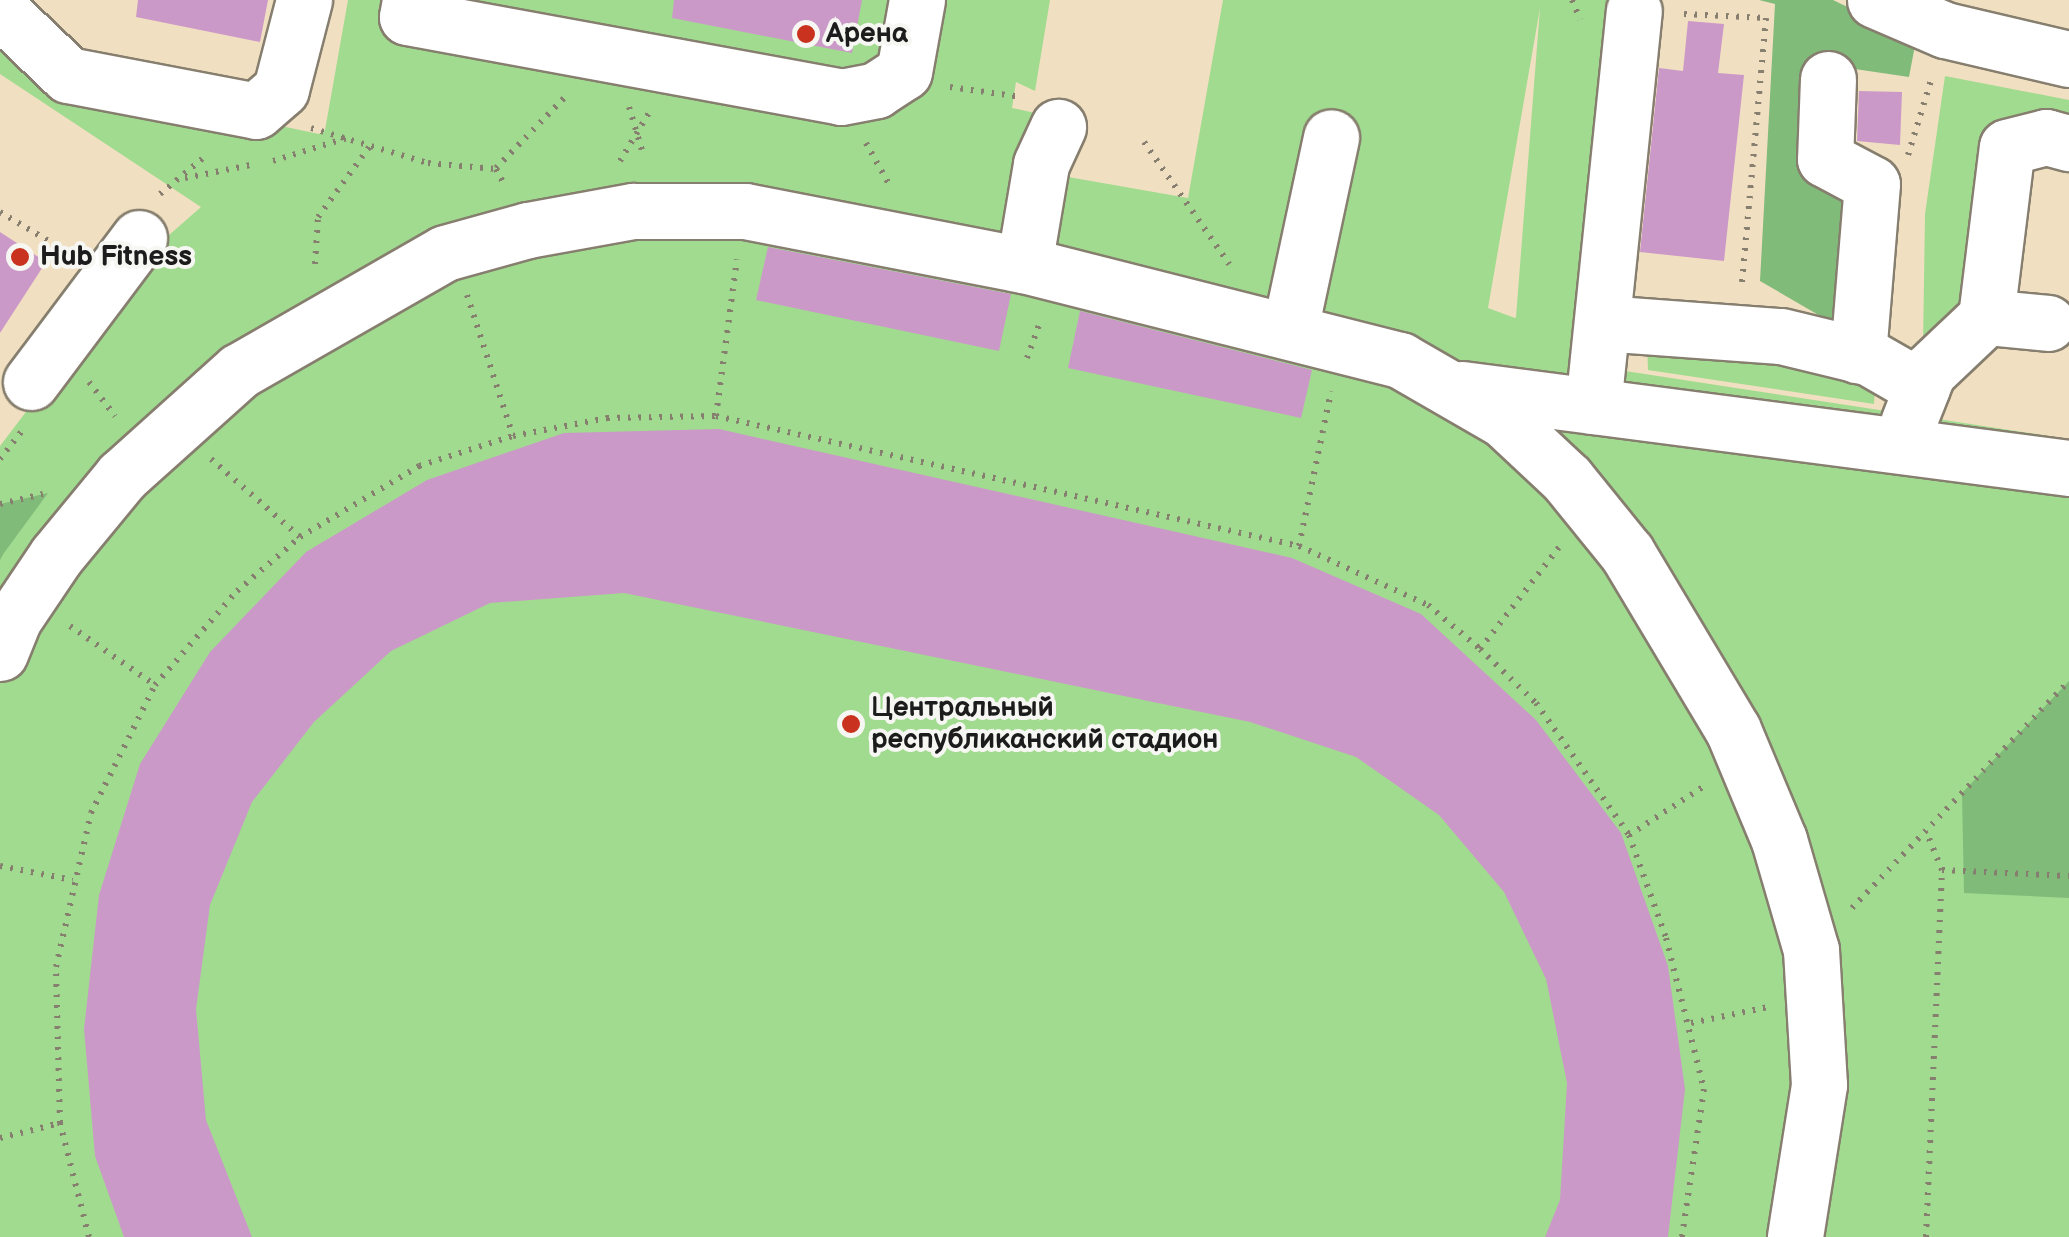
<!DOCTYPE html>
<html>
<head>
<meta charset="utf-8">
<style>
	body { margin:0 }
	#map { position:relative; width:2069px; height:1237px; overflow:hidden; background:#f1dfc1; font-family:"Balsamiq Sans",sans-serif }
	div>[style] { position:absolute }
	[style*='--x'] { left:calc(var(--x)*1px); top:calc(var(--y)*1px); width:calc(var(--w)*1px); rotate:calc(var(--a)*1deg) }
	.green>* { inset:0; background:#a1db8f }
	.forest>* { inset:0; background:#80bb7a }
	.building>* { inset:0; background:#cb99c8 }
	.path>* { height:6px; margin-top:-3px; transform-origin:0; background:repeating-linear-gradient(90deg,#867e6e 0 2.5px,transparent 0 10.5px) }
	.roads { filter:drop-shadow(2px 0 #867e6e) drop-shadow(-2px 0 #867e6e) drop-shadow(0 2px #867e6e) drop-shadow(0 -2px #867e6e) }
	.minor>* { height:55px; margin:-27.5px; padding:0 27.5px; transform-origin:27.5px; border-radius:27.5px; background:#fff }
	.dots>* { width:28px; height:28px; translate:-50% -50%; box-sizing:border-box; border:5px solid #f6f6f2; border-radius:50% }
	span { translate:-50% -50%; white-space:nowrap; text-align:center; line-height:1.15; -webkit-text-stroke:8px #f6f6f2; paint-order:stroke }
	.poi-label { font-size:28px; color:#1c1c1c; font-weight:700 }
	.left { translate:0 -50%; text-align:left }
</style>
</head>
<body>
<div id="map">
	<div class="green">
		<i style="clip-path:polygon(evenodd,348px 0,1050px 0,1035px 91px,1016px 82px,1012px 108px,1040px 114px,1017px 168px,1188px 198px,1223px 0,1627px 0,1573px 363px,2069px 439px,2069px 1237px,0 1237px,0 446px,144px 257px,201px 207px,0 74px,0 42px,101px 88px,319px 134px,325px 130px,348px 0,1540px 8px,1516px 317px,1515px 318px,1488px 308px,1540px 8px)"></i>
		<i style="clip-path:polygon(1945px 76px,2069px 100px,2069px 121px,2003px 125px,1978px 300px,1923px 347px,1925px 214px)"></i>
		<i style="clip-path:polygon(1647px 341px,1876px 370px,1874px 404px,1648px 370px)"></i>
	</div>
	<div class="forest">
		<i style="clip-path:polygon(1759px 0,1833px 0,1916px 40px,1909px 77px,1821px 64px,1815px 166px,1885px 202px,1879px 350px,1760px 281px,1775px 4px)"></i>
		<i style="clip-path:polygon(48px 493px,4px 553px,0 560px,0 504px)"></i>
		<i style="clip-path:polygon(2069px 681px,2069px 898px,1964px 893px,1962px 793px)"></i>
	</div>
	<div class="building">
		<i style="clip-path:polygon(138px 0,268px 0,260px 42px,136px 17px)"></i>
		<i style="clip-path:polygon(674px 0,862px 0,852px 53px,672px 18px)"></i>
		<i style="clip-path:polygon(1688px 21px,1724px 24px,1718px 73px,1744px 75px,1724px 261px,1640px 252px,1659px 68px,1683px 71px)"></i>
		<i style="clip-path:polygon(1859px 91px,1902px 92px,1900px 145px,1857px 141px)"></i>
		<i style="clip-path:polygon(0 232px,46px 262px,0 333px)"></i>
		<i style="clip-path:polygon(768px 247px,1011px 294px,999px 351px,756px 300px)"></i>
		<i style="clip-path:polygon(1080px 311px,1312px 370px,1301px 418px,1068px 368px)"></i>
		<i style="clip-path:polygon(719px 429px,1292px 558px,1421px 614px,1536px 720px,1621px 833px,1668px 966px,1685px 1089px,1668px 1237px,1545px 1237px,1560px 1200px,1567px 1083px,1546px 979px,1504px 892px,1439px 815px,1356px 757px,1250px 722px,624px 593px,490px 603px,391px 651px,314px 722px,252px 802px,210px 905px,196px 1009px,206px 1120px,252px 1237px,124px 1237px,95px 1156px,84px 1029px,99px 895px,140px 764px,210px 652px,306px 552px,427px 480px,564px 433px)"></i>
	</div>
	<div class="path">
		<i style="--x:1572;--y:0;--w:21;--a:67"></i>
		<i style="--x:1684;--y:14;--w:82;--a:2.8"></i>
		<i style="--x:1766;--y:18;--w:265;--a:95.2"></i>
		<i style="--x:950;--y:87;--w:73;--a:7.9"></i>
		<i style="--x:629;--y:107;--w:52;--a:73.3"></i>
		<i style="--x:311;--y:128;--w:122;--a:16.7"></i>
		<i style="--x:428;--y:163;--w:68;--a:5"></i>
		<i style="--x:496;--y:169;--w:17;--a:62"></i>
		<i style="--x:1144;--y:142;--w:149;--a:55.1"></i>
		<i style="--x:866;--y:143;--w:51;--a:60.9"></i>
		<i style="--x:1908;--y:155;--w:82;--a:-72.9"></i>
		<i style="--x:273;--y:161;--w:77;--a:-17.3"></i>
		<i style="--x:620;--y:161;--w:58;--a:-59"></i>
		<i style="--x:496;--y:168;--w:102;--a:-45.8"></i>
		<i style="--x:185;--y:178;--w:72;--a:-11.2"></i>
		<i style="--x:160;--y:194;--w:62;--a:-39.8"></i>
		<i style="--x:0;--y:212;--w:78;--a:30.8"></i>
		<i style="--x:315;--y:264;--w:47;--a:-86.3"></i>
		<i style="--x:318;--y:217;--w:88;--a:-53.8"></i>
		<i style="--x:467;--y:295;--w:148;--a:71.9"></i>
		<i style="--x:1027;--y:358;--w:38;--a:-70"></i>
		<i style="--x:89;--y:382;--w:43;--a:52.6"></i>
		<i style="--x:716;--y:416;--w:158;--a:-82.4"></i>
		<i style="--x:0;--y:459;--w:36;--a:-52"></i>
		<i style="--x:211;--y:459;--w:118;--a:41.2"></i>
		<i style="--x:0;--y:504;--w:44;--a:-13.1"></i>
		<i style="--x:1299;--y:546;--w:158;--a:-78.3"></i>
		<i style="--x:70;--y:626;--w:103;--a:34.8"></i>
		<i style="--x:1480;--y:649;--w:129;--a:-52.2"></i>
		<i style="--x:1629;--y:835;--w:88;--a:-33"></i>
		<i style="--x:0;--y:866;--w:74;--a:10.9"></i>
		<i style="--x:1942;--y:870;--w:127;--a:2.7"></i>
		<i style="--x:1852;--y:908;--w:314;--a:-46.3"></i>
		<i style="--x:1691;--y:1023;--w:79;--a:-11.7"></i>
		<i style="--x:0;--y:1138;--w:62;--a:-14"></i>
		<i style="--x:89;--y:1237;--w:118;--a:-104.3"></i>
		<i style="--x:60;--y:1123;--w:156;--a:-91.5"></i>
		<i style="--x:56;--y:967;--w:158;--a:-77.2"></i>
		<i style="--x:91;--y:813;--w:143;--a:-63.4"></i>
		<i style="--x:155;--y:685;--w:125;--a:-48.9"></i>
		<i style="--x:237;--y:591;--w:83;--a:-40.6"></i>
		<i style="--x:300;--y:537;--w:139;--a:-30.8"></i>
		<i style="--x:419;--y:466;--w:99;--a:-17.7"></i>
		<i style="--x:513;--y:436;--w:96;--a:-10.8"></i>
		<i style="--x:607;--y:418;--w:109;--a:-1.1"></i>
		<i style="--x:716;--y:416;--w:597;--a:12.57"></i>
		<i style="--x:1299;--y:546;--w:142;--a:24.6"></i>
		<i style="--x:1428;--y:605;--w:68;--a:40.2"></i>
		<i style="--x:1480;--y:649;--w:78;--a:44"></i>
		<i style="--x:1536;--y:703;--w:161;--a:54.8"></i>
		<i style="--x:1629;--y:835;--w:109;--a:70.2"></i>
		<i style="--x:1666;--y:938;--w:156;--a:75.9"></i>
		<i style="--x:1704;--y:1089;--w:150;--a:98.5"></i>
		<i style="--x:1926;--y:1237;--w:367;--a:-87.5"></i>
		<i style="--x:1942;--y:870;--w:42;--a:-112.3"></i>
	</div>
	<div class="roads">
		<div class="minor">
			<i style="--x:410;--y:0;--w:17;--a:100"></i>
			<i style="--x:407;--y:17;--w:441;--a:10.4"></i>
			<i style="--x:841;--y:97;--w:36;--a:-11"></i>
			<i style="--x:876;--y:90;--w:33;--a:-33"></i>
			<i style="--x:904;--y:72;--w:73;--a:-79.8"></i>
			<i style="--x:1875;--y:0;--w:76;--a:23.2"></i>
			<i style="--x:1945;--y:30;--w:127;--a:13.2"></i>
			<i style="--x:0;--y:10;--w:94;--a:43.7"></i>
			<i style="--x:68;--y:75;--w:191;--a:10.8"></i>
			<i style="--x:256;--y:111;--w:33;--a:-41"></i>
			<i style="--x:281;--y:89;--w:92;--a:-75.5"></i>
			<i style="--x:1828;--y:79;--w:80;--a:92.1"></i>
			<i style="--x:1825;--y:159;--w:53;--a:28"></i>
			<i style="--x:1872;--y:184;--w:172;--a:94.7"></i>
			<i style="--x:1024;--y:265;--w:102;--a:-80.4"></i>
			<i style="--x:1041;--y:164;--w:41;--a:-65.3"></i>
			<i style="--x:1986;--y:317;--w:171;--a:-83"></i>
			<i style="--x:2007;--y:147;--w:40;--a:-14.4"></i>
			<i style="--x:2046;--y:137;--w:24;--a:15"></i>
			<i style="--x:1602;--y:323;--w:179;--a:4.2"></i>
			<i style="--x:1781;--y:336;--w:89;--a:13.6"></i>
			<i style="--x:1868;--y:357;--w:62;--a:29.9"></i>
			<i style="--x:1290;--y:329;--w:196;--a:-77.9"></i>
			<i style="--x:31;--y:382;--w:180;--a:-53.1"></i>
			<i style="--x:1462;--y:389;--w:612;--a:7.42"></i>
			<i style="--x:1593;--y:406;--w:397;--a:-84.1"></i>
			<i style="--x:1908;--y:423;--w:55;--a:-68.6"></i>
			<i style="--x:1928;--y:372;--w:80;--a:-43.5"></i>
			<i style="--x:1986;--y:317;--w:62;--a:5.5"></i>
			<i style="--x:0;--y:653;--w:35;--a:-68"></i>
			<i style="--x:13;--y:620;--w:77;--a:-56.1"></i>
			<i style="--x:56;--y:556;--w:104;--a:-50.5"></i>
			<i style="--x:122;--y:476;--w:157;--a:-41.9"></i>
			<i style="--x:239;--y:371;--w:237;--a:-29.8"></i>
			<i style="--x:445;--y:253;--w:86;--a:-15.5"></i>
			<i style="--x:528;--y:230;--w:107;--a:-10.3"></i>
			<i style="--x:633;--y:211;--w:112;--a:0"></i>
			<i style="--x:745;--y:211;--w:284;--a:11"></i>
			<i style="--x:1024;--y:265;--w:388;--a:14.2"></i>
			<i style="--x:1400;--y:360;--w:120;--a:30"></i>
			<i style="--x:1504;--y:420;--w:86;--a:43.1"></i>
			<i style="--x:1567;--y:479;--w:95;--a:51"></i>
			<i style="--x:1627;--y:553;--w:206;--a:59.1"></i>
			<i style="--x:1733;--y:730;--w:119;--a:67.3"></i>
			<i style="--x:1779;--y:840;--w:115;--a:73.8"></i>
			<i style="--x:1811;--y:950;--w:135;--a:86.6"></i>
			<i style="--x:1819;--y:1085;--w:154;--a:99"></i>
		</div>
	</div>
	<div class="dots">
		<i style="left:806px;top:34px;background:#c8321e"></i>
		<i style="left:20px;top:257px;background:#c8321e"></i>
		<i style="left:851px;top:724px;background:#c8321e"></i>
	</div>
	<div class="poi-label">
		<span class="left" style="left:826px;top:34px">Арена</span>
		<span class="left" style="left:40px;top:257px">Hub Fitness</span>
		<span class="left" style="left:871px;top:724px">Центральный<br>республиканский стадион</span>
	</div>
</div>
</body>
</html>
